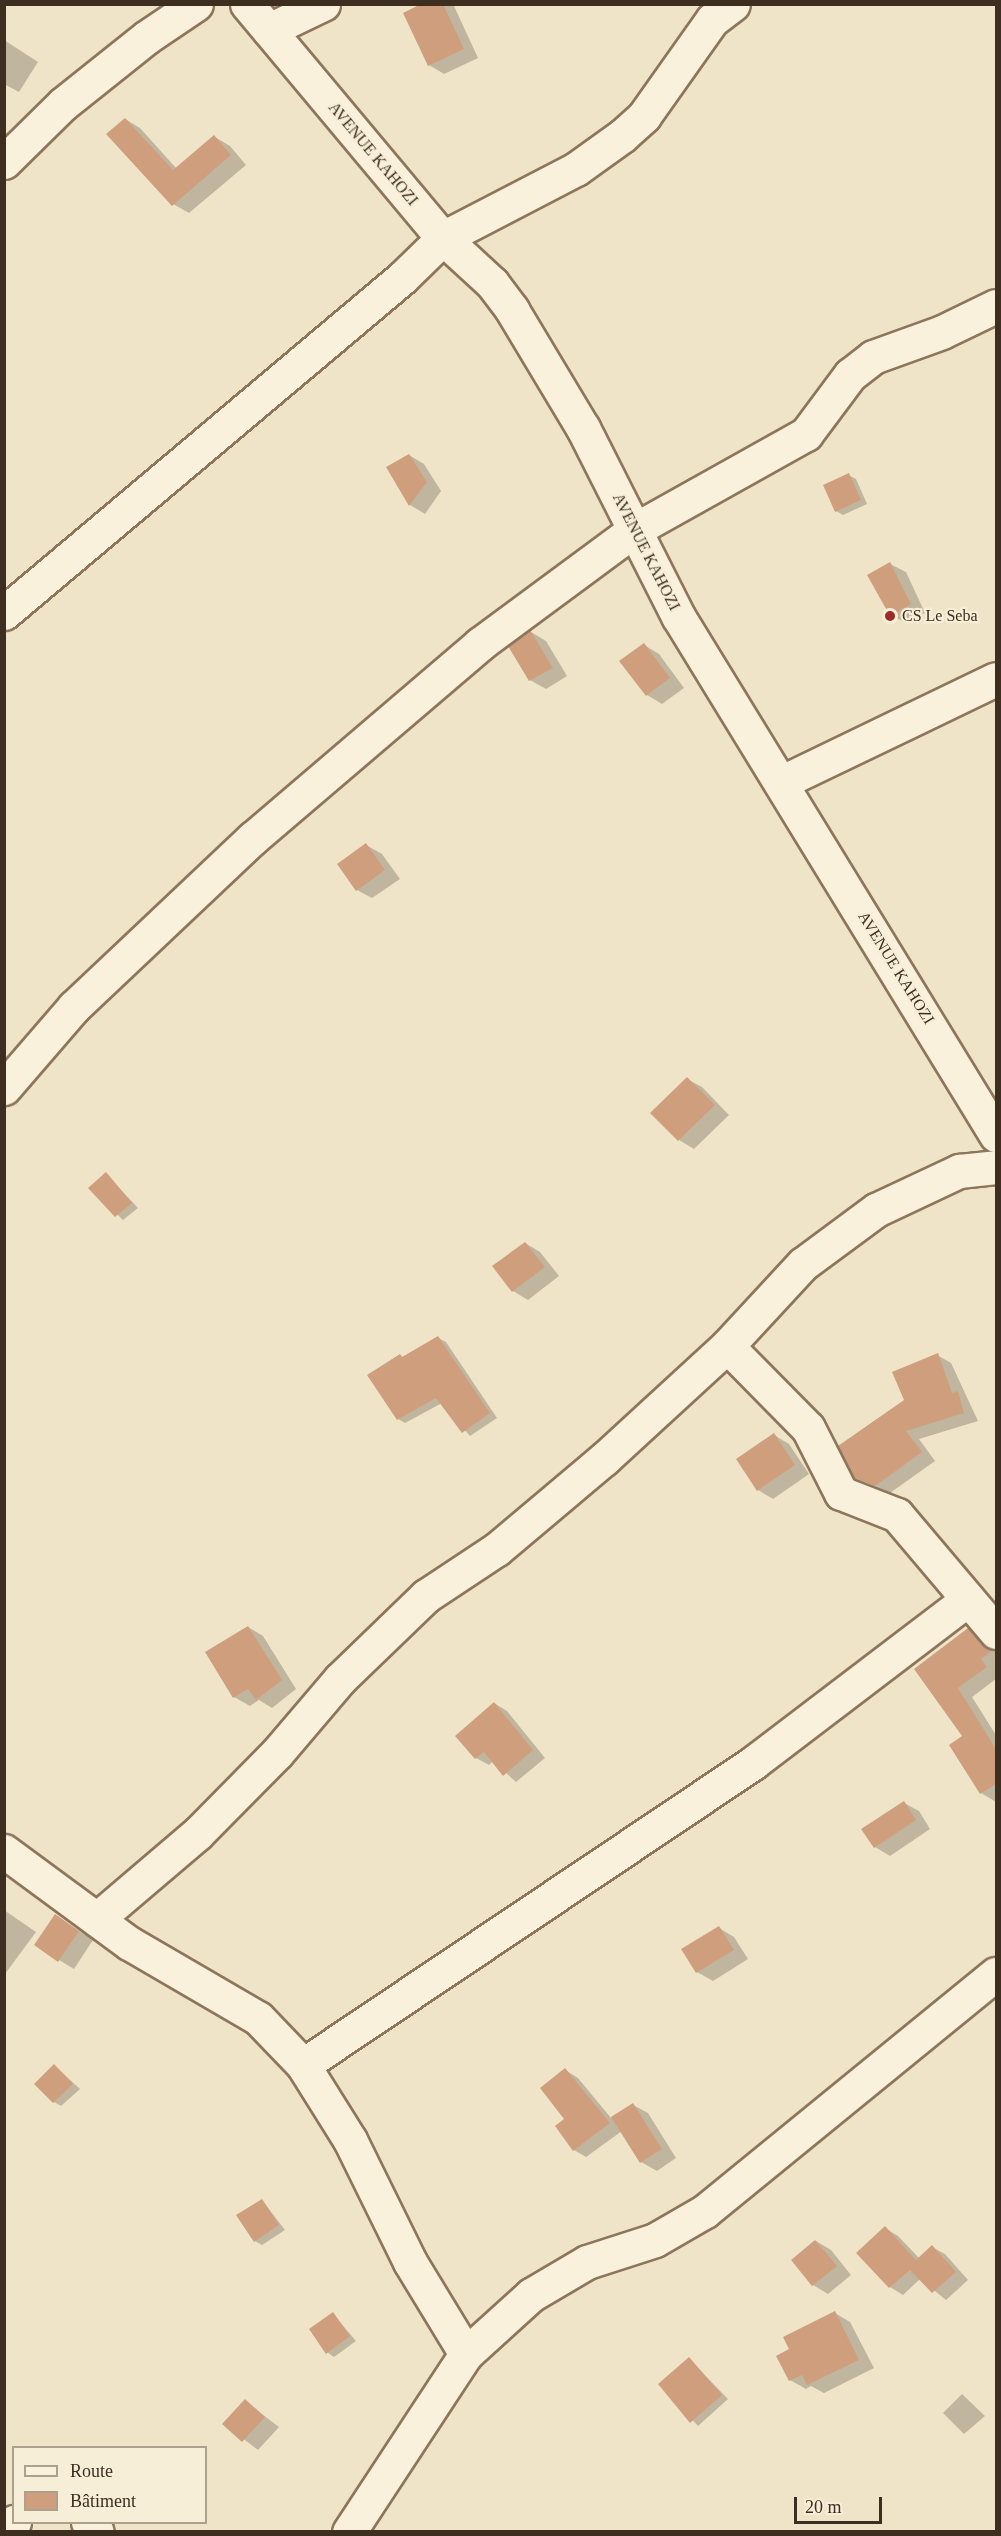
<!DOCTYPE html>
<html>
<head>
<meta charset="utf-8">
<style>
	body { margin:0 }
	#map { position:relative; width:1001px; height:2536px; overflow:hidden; background:#f0e4c8; font-family:"Times New Roman",serif }
	div>[style] { position:absolute }
	[style*='--x'] { left:calc(var(--x)*1px); top:calc(var(--y)*1px); width:calc(var(--w)*1px); rotate:calc(var(--a)*1deg) }
	.shadow>* { inset:0; background:#0003 }
	.building>* { inset:0; background:#cf9f7d }
	.roads { filter:drop-shadow(2px 0 #8d765c) drop-shadow(-2px 0 #8d765c) drop-shadow(0 2px #8d765c) drop-shadow(0 -2px #8d765c) }
	.street>* { height:33px; margin:-16.5px; padding:0 16.5px; transform-origin:16.5px; border-radius:16.5px; background:#faf1dc }
	.dots>* { width:16px; height:16px; translate:-50% -50%; box-sizing:border-box; border:3px solid #f7eed8; border-radius:50% }
	span { translate:-50% -50%; white-space:nowrap; text-align:center; line-height:1.15; -webkit-text-stroke:4.5px #f7eed8; paint-order:stroke }
	.street-label { font-size:16px; color:#3d2e20 }
	.poi-label { font-size:16px; color:#3d2e20 }
	.left { translate:0 -50%; text-align:left }
	.frame { position:absolute; inset:0; border:6px solid #3d2e20; pointer-events:none }
	.legend { position:absolute; left:12px; top:2446px; width:195px; height:78px; box-sizing:border-box; background:#f7eed8; border:2px solid #ada18e; margin:0; padding:8px 10px; list-style:none; font-size:18px; color:#3d2e20 }
	.legend li { display:flex; align-items:center; gap:12px; height:30px }
	.legend b { width:30px; border:2px solid #ada18e }
	.scale { position:absolute; left:794px; top:2497px; width:88px; height:27px; box-sizing:border-box; border:3px solid #3d2e20; border-top:0; padding-left:8px; font-size:18px; line-height:21px; white-space:nowrap; color:#3d2e20; -webkit-text-stroke:4px #f7eed8; paint-order:stroke }
</style>
</head>
<body>
<div id="map">
	<div class="shadow">
		<i style="clip-path:polygon(424px 4px,454px 6px,478px 58px,444px 74px,429px 65px)"></i>
		<i style="clip-path:polygon(4px 40px,38px 62px,19px 92px,4px 84px)"></i>
		<i style="clip-path:polygon(125px 119px,140px 128px,177px 169px,215px 137px,230px 146px,246px 165px,189px 213px,173px 204px)"></i>
		<i style="clip-path:polygon(409px 455px,424px 464px,441px 491px,425px 514px,410px 505px,388px 468px)"></i>
		<i style="clip-path:polygon(848px 475px,856px 479px,867px 504px,843px 515px,836px 511px)"></i>
		<i style="clip-path:polygon(890px 564px,906px 572px,925px 613px,906px 623px,891px 615px)"></i>
		<i style="clip-path:polygon(531px 632px,546px 641px,567px 676px,546px 689px,530px 680px,510px 647px)"></i>
		<i style="clip-path:polygon(644px 645px,659px 654px,684px 688px,662px 704px,647px 695px)"></i>
		<i style="clip-path:polygon(366px 845px,382px 854px,400px 879px,372px 898px,357px 890px)"></i>
		<i style="clip-path:polygon(687px 1079px,702px 1087px,729px 1115px,694px 1149px,679px 1140px,652px 1113px)"></i>
		<i style="clip-path:polygon(106px 1174px,138px 1208px,123px 1220px,90px 1188px)"></i>
		<i style="clip-path:polygon(525px 1243px,540px 1252px,559px 1276px,528px 1300px,513px 1291px)"></i>
		<i style="clip-path:polygon(438px 1338px,446px 1342px,497px 1418px,470px 1436px,442px 1403px,405px 1423px,398px 1419px,400px 1355px,404px 1358px)"></i>
		<i style="clip-path:polygon(937px 1355px,951px 1363px,978px 1421px,919px 1439px,935px 1461px,890px 1493px,856px 1477px)"></i>
		<i style="clip-path:polygon(774px 1435px,789px 1444px,809px 1474px,773px 1499px,758px 1490px)"></i>
		<i style="clip-path:polygon(248px 1627px,263px 1636px,296px 1689px,272px 1708px,259px 1700px,250px 1706px,234px 1697px)"></i>
		<i style="clip-path:polygon(969px 1630px,996px 1650px,996px 1679px,972px 1697px,996px 1735px,996px 1802px,981px 1793px,964px 1737px,916px 1669px)"></i>
		<i style="clip-path:polygon(494px 1703px,507px 1711px,545px 1758px,516px 1782px,493px 1761px,489px 1765px,476px 1758px,457px 1736px)"></i>
		<i style="clip-path:polygon(904px 1803px,919px 1811px,930px 1829px,890px 1856px,875px 1847px)"></i>
		<i style="clip-path:polygon(4px 1910px,36px 1932px,5px 1974px,4px 1973px)"></i>
		<i style="clip-path:polygon(56px 1916px,93px 1940px,74px 1969px,59px 1960px)"></i>
		<i style="clip-path:polygon(719px 1928px,734px 1937px,748px 1959px,713px 1981px,697px 1972px)"></i>
		<i style="clip-path:polygon(55px 2066px,80px 2089px,61px 2106px,54px 2102px)"></i>
		<i style="clip-path:polygon(565px 2070px,578px 2078px,611px 2118px,633px 2105px,648px 2113px,676px 2158px,657px 2171px,641px 2162px,622px 2131px,586px 2157px,574px 2150px,566px 2119px)"></i>
		<i style="clip-path:polygon(262px 2200px,285px 2230px,262px 2245px,255px 2241px)"></i>
		<i style="clip-path:polygon(885px 2228px,898px 2236px,920px 2259px,932px 2247px,945px 2254px,968px 2280px,946px 2300px,920px 2279px,903px 2295px,890px 2287px,858px 2253px)"></i>
		<i style="clip-path:polygon(816px 2241px,831px 2250px,851px 2275px,828px 2294px,813px 2285px,793px 2261px)"></i>
		<i style="clip-path:polygon(835px 2313px,850px 2322px,874px 2368px,824px 2393px,811px 2386px,806px 2389px,790px 2380px,791px 2350px)"></i>
		<i style="clip-path:polygon(333px 2314px,356px 2341px,334px 2357px,327px 2352px)"></i>
		<i style="clip-path:polygon(689px 2359px,728px 2399px,698px 2426px,660px 2384px)"></i>
		<i style="clip-path:polygon(962px 2394px,985px 2416px,964px 2434px,943px 2413px)"></i>
		<i style="clip-path:polygon(245px 2401px,279px 2427px,258px 2450px,224px 2424px)"></i>
	</div>
	<div class="building">
		<i style="clip-path:polygon(421px 4px,443px 4px,464px 49px,428px 66px,403px 13px)"></i>
		<i style="clip-path:polygon(125px 118px,173px 170px,214px 135px,231px 155px,172px 206px,106px 134px)"></i>
		<i style="clip-path:polygon(409px 454px,427px 482px,409px 506px,386px 467px)"></i>
		<i style="clip-path:polygon(849px 473px,861px 500px,835px 512px,823px 485px)"></i>
		<i style="clip-path:polygon(890px 562px,911px 604px,890px 616px,867px 575px)"></i>
		<i style="clip-path:polygon(530px 630px,553px 668px,529px 681px,508px 646px)"></i>
		<i style="clip-path:polygon(644px 643px,670px 678px,646px 696px,619px 661px)"></i>
		<i style="clip-path:polygon(366px 843px,385px 870px,356px 891px,337px 864px)"></i>
		<i style="clip-path:polygon(687px 1077px,715px 1105px,678px 1141px,650px 1113px)"></i>
		<i style="clip-path:polygon(106px 1172px,132px 1203px,115px 1217px,88px 1188px)"></i>
		<i style="clip-path:polygon(525px 1242px,545px 1267px,512px 1292px,492px 1266px)"></i>
		<i style="clip-path:polygon(438px 1336px,490px 1413px,462px 1433px,436px 1398px,397px 1420px,367px 1375px,400px 1354px,402px 1357px)"></i>
		<i style="clip-path:polygon(938px 1353px,952px 1393px,958px 1391px,964px 1413px,906px 1431px,922px 1452px,875px 1486px,854px 1478px,838px 1446px,904px 1400px,892px 1372px)"></i>
		<i style="clip-path:polygon(774px 1433px,795px 1465px,757px 1491px,736px 1459px)"></i>
		<i style="clip-path:polygon(248px 1626px,282px 1680px,256px 1700px,248px 1689px,233px 1698px,205px 1652px)"></i>
		<i style="clip-path:polygon(968px 1628px,993px 1650px,981px 1659px,987px 1667px,958px 1688px,996px 1749px,996px 1784px,980px 1794px,949px 1745px,962px 1736px,914px 1669px)"></i>
		<i style="clip-path:polygon(494px 1702px,533px 1750px,503px 1776px,484px 1752px,475px 1759px,455px 1736px)"></i>
		<i style="clip-path:polygon(904px 1801px,916px 1820px,874px 1848px,861px 1829px)"></i>
		<i style="clip-path:polygon(55px 1914px,79px 1931px,58px 1962px,34px 1945px)"></i>
		<i style="clip-path:polygon(719px 1926px,734px 1950px,696px 1973px,681px 1949px)"></i>
		<i style="clip-path:polygon(54px 2064px,73px 2084px,53px 2103px,34px 2084px)"></i>
		<i style="clip-path:polygon(565px 2068px,610px 2123px,573px 2151px,555px 2126px,564px 2119px,540px 2088px)"></i>
		<i style="clip-path:polygon(633px 2103px,662px 2149px,640px 2163px,611px 2117px)"></i>
		<i style="clip-path:polygon(262px 2199px,279px 2225px,254px 2242px,236px 2215px)"></i>
		<i style="clip-path:polygon(885px 2226px,916px 2260px,932px 2245px,956px 2272px,932px 2293px,910px 2270px,889px 2288px,856px 2253px)"></i>
		<i style="clip-path:polygon(815px 2240px,837px 2266px,812px 2286px,791px 2260px)"></i>
		<i style="clip-path:polygon(835px 2311px,859px 2360px,807px 2385px,802px 2375px,789px 2381px,776px 2356px,789px 2349px,783px 2337px)"></i>
		<i style="clip-path:polygon(333px 2312px,350px 2336px,326px 2354px,309px 2329px)"></i>
		<i style="clip-path:polygon(689px 2357px,722px 2395px,690px 2423px,658px 2384px)"></i>
		<i style="clip-path:polygon(245px 2399px,265px 2417px,242px 2442px,222px 2424px)"></i>
	</div>
	<div class="roads">
		<div class="street">
			<i style="--x:247;--y:4;--w:305;--a:50.1"></i>
			<i style="--x:443;--y:238;--w:67;--a:42.6"></i>
			<i style="--x:492;--y:283;--w:34;--a:53"></i>
			<i style="--x:512;--y:310;--w:138;--a:59"></i>
			<i style="--x:583;--y:428;--w:211;--a:63.2"></i>
			<i style="--x:678;--y:616;--w:609;--a:58.5"></i>
			<i style="--x:269;--y:30;--w:60;--a:-25.7"></i>
			<i style="--x:4;--y:162;--w:83;--a:-44.5"></i>
			<i style="--x:63;--y:104;--w:107;--a:-38.6"></i>
			<i style="--x:147;--y:37;--w:59;--a:-34"></i>
			<i style="--x:4;--y:613;--w:520;--a:-40.09"></i>
			<i style="--x:402;--y:278;--w:57;--a:-44.3"></i>
			<i style="--x:443;--y:238;--w:150;--a:-27.4"></i>
			<i style="--x:576;--y:169;--w:57;--a:-35.7"></i>
			<i style="--x:622;--y:136;--w:30;--a:-42"></i>
			<i style="--x:644;--y:116;--w:118;--a:-54.7"></i>
			<i style="--x:712;--y:20;--w:26;--a:-37"></i>
			<i style="--x:782;--y:782;--w:237;--a:-25.7"></i>
			<i style="--x:4;--y:1088;--w:107;--a:-49.2"></i>
			<i style="--x:74;--y:1007;--w:246;--a:-43.4"></i>
			<i style="--x:253;--y:838;--w:299;--a:-40.5"></i>
			<i style="--x:480;--y:644;--w:192;--a:-36.5"></i>
			<i style="--x:634;--y:530;--w:197;--a:-29.2"></i>
			<i style="--x:806;--y:434;--w:74;--a:-53.3"></i>
			<i style="--x:850;--y:375;--w:29;--a:-38"></i>
			<i style="--x:873;--y:357;--w:73;--a:-19.9"></i>
			<i style="--x:942;--y:332;--w:60;--a:-25.7"></i>
			<i style="--x:727;--y:1346;--w:115;--a:45.4"></i>
			<i style="--x:808;--y:1428;--w:73;--a:63.1"></i>
			<i style="--x:841;--y:1493;--w:60;--a:21.4"></i>
			<i style="--x:897;--y:1515;--w:153;--a:49.8"></i>
			<i style="--x:4;--y:1851;--w:155;--a:36.4"></i>
			<i style="--x:129;--y:1943;--w:149;--a:30.2"></i>
			<i style="--x:258;--y:2018;--w:65;--a:46.2"></i>
			<i style="--x:303;--y:2065;--w:89;--a:57.9"></i>
			<i style="--x:350;--y:2140;--w:136;--a:63.8"></i>
			<i style="--x:410;--y:2262;--w:108;--a:58.7"></i>
			<i style="--x:97;--y:1919;--w:131;--a:-40.4"></i>
			<i style="--x:197;--y:1834;--w:114;--a:-45.4"></i>
			<i style="--x:277;--y:1753;--w:97;--a:-49.6"></i>
			<i style="--x:340;--y:1679;--w:120;--a:-44"></i>
			<i style="--x:426;--y:1596;--w:85;--a:-33.5"></i>
			<i style="--x:497;--y:1549;--w:140;--a:-40.1"></i>
			<i style="--x:604;--y:1459;--w:167;--a:-42.6"></i>
			<i style="--x:727;--y:1346;--w:112;--a:-47.2"></i>
			<i style="--x:803;--y:1264;--w:91;--a:-36.5"></i>
			<i style="--x:876;--y:1210;--w:92;--a:-25.2"></i>
			<i style="--x:959;--y:1171;--w:37;--a:-6"></i>
			<i style="--x:303;--y:2065;--w:542;--a:-33.87"></i>
			<i style="--x:753;--y:1763;--w:270;--a:-37.3"></i>
			<i style="--x:88;--y:2522;--w:13;--a:48"></i>
			<i style="--x:4;--y:2530;--w:13;--a:-39"></i>
			<i style="--x:349;--y:2532;--w:213;--a:-56.7"></i>
			<i style="--x:466;--y:2354;--w:88;--a:-42.2"></i>
			<i style="--x:531;--y:2295;--w:65;--a:-30.5"></i>
			<i style="--x:587;--y:2262;--w:71;--a:-17.9"></i>
			<i style="--x:655;--y:2240;--w:58;--a:-30.1"></i>
			<i style="--x:705;--y:2211;--w:375;--a:-39.2"></i>
		</div>
	</div>
	<div class="dots">
		<i style="left:890px;top:616px;background:#9e2a2b"></i>
	</div>
	<div class="street-label">
		<span style="left:373px;top:154px;rotate:50deg">AVENUE KAHOZI</span>
		<span style="left:646px;top:552px;rotate:63deg">AVENUE KAHOZI</span>
		<span style="left:896px;top:968px;rotate:58deg">AVENUE KAHOZI</span>
	</div>
	<div class="poi-label">
		<span class="left" style="left:902px;top:616px">CS Le Seba</span>
	</div>
	<div class="frame"></div>
	<ul class="legend">
	<li><b style="height:8px;background:#faf1dc"></b>Route</li>
	<li><b style="height:16px;background:#cf9f7d"></b>Bâtiment</li>
	</ul>
	<div class="scale">20 m</div>
</div>
</body>
</html>
